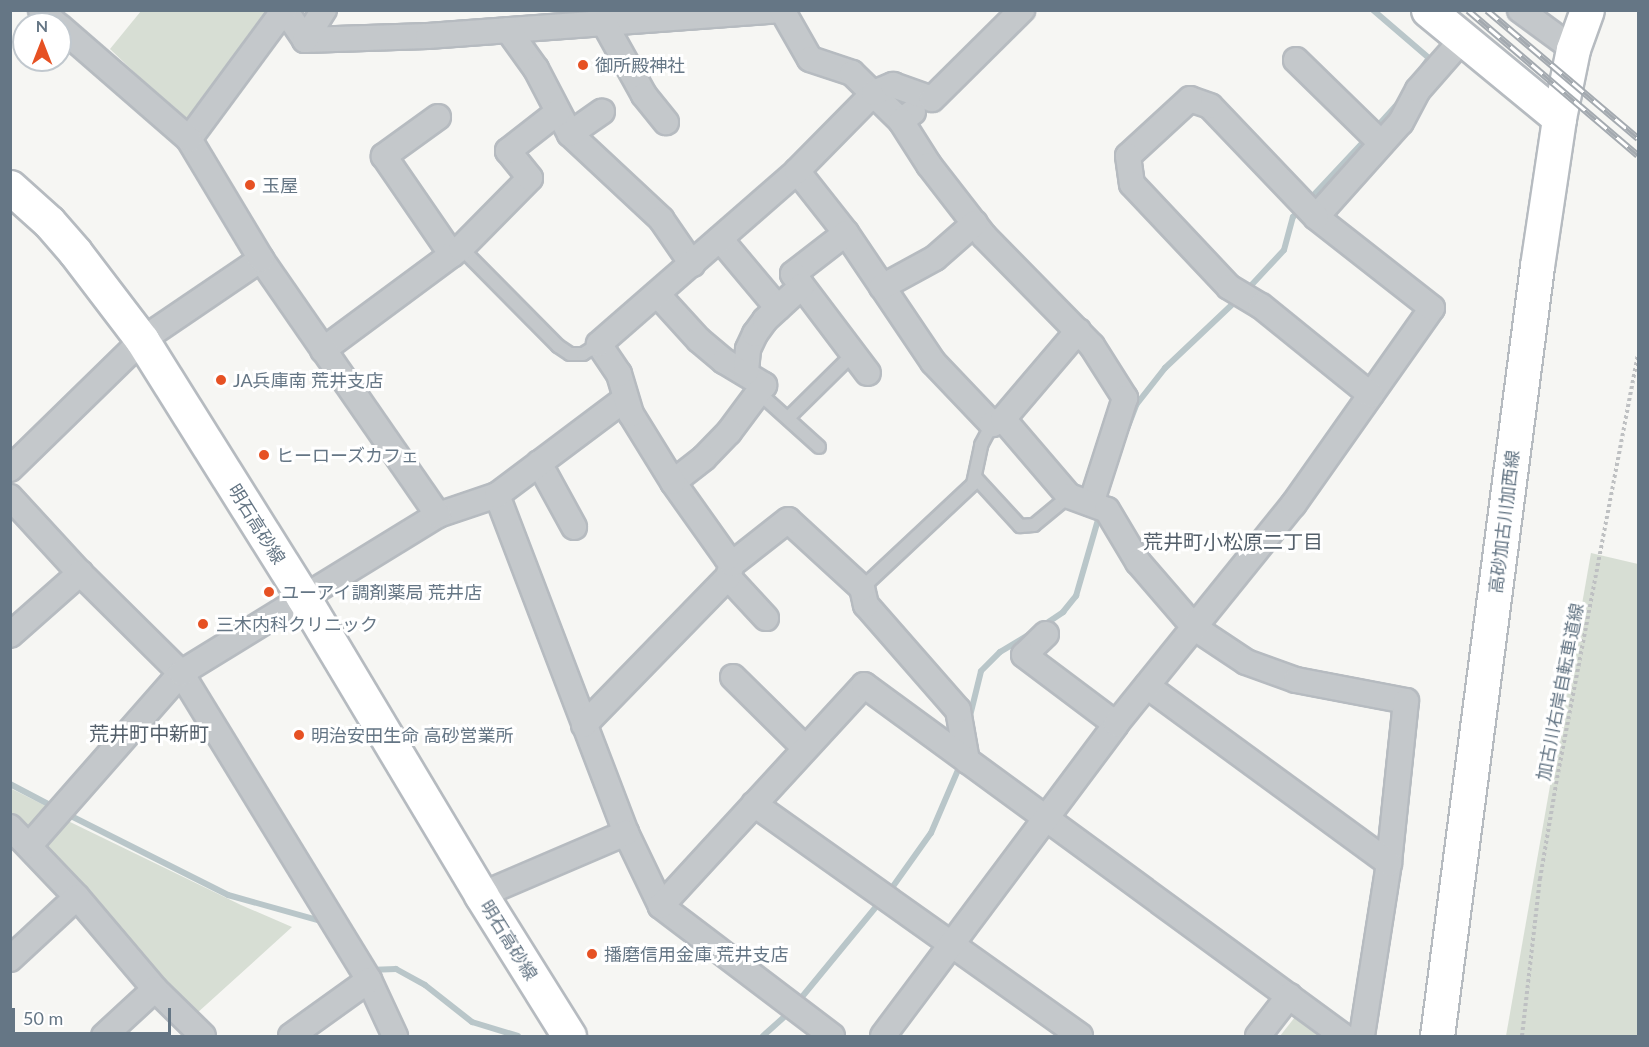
<!DOCTYPE html>
<html>
<head>
<meta charset="utf-8">
<style>
	body { margin:0 }
	#map { position:relative; width:1649px; height:1047px; overflow:hidden; background:#f6f6f3; font-family:Lato,"Noto Sans JP",sans-serif }
	div>[style] { position:absolute }
	[style*='--x'] { left:calc(var(--x)*1px); top:calc(var(--y)*1px); width:calc(var(--w)*1px); rotate:calc(var(--a)*1deg) }
	.green>* { inset:0; background:#d7ded4 }
	.stream>* { height:6px; margin:-3px; padding:0 3px; transform-origin:3px; border-radius:3px; background:#b9c6c9 }
	.path>* { height:4px; margin-top:-2px; transform-origin:0; background:repeating-linear-gradient(90deg,#bec0c2 0 3px,transparent 0 6px) }
	.roads { filter:drop-shadow(2px 0 #b6bbc0) drop-shadow(-2px 0 #b6bbc0) drop-shadow(0 2px #b6bbc0) drop-shadow(0 -2px #b6bbc0) }
	.lane>* { height:12px; margin:-6px; padding:0 6px; transform-origin:6px; border-radius:6px; background:#c4c8cb }
	.street>* { height:24px; margin:-12px; padding:0 12px; transform-origin:12px; border-radius:12px; background:#c4c8cb }
	.secondary>* { height:33px; margin:-16.5px; padding:0 16.5px; transform-origin:16.5px; border-radius:16.5px; background:#fff }
	.primary>* { height:33px; margin:-16.5px; padding:0 16.5px; transform-origin:16.5px; border-radius:16.5px; background:#fff }
	.rail>* { height:7px; margin-top:-3.5px; transform-origin:0; background:repeating-linear-gradient(90deg,#fff 0 14px,#a4aab0 0 28px); box-sizing:border-box; border-block:2px solid #a4aab0 }
	.dots>* { width:16px; height:16px; translate:-50% -50%; box-sizing:border-box; border:3px solid #fff; border-radius:50% }
	span { translate:-50% -50%; white-space:nowrap; text-align:center; line-height:1.15; -webkit-text-stroke:6px #fff; paint-order:stroke }
	.poi-label { font-size:18px; color:#657685 }
	.left { translate:0 -50%; text-align:left }
	.street-label { font-size:18px; color:#657685 }
	.neighbourhood-label { font-size:20px; color:#535f6a }
	.frame { position:absolute; inset:0; border:12px solid #657685; pointer-events:none }
	.north { position:absolute; left:12px; top:12px; width:60px; height:60px; box-sizing:border-box; background:#fff; border:2px solid #c1c8ce; border-radius:50%; rotate:0deg; font-size:16px; font-weight:700; line-height:24px; text-align:center; color:#657685 }
	.north::after { content:''; display:block; margin:auto; width:21px; height:27px; background:#e65123; clip-path:polygon(50% 0,100% 100%,50% 72%,0 100%) }
	.scale { position:absolute; left:12px; top:1008px; width:159px; height:27px; box-sizing:border-box; border:3px solid #657685; border-top:0; padding-left:8px; font-size:18px; line-height:21px; white-space:nowrap; color:#657685; -webkit-text-stroke:4px #fff; paint-order:stroke }
</style>
</head>
<body>
<div id="map">
	<div class="green">
		<i style="clip-path:polygon(141px 11px,269px 11px,192px 121px,184px 120px,110px 49px)"></i>
		<i style="clip-path:polygon(1591px 553px,1638px 564px,1638px 1036px,1506px 1036px)"></i>
		<i style="clip-path:polygon(10px 788px,52px 809px,29px 836px,11px 817px)"></i>
		<i style="clip-path:polygon(66px 820px,241px 905px,292px 927px,196px 1014px,42px 851px,48px 838px)"></i>
		<i style="clip-path:polygon(1295px 1017px,1320px 1036px,1280px 1036px)"></i>
	</div>
	<div class="stream">
		<i style="--x:1373;--y:10;--w:74;--a:40.6"></i>
		<i style="--x:1429;--y:58;--w:16;--a:125"></i>
		<i style="--x:1374;--y:130;--w:38;--a:-48"></i>
		<i style="--x:1308;--y:201;--w:86;--a:-46.9"></i>
		<i style="--x:1245;--y:292;--w:57;--a:-47.1"></i>
		<i style="--x:1284;--y:250;--w:34;--a:-75"></i>
		<i style="--x:1293;--y:217;--w:12;--a:-48"></i>
		<i style="--x:1127;--y:429;--w:26;--a:-69"></i>
		<i style="--x:1136;--y:405;--w:47;--a:-51.9"></i>
		<i style="--x:1165;--y:368;--w:100;--a:-43.4"></i>
		<i style="--x:1041;--y:627;--w:27;--a:-34"></i>
		<i style="--x:1063;--y:612;--w:21;--a:-51"></i>
		<i style="--x:1076;--y:596;--w:86;--a:-73.9"></i>
		<i style="--x:969;--y:720;--w:50;--a:-76.2"></i>
		<i style="--x:981;--y:671;--w:27;--a:-45"></i>
		<i style="--x:1000;--y:652;--w:37;--a:-31"></i>
		<i style="--x:10;--y:784;--w:52;--a:27.6"></i>
		<i style="--x:65;--y:813;--w:182;--a:26.7"></i>
		<i style="--x:228;--y:895;--w:97;--a:15.6"></i>
		<i style="--x:889;--y:892;--w:72;--a:-54.6"></i>
		<i style="--x:931;--y:833;--w:76;--a:-66.8"></i>
		<i style="--x:369;--y:970;--w:27;--a:-2"></i>
		<i style="--x:396;--y:969;--w:33;--a:29"></i>
		<i style="--x:425;--y:985;--w:60;--a:38.2"></i>
		<i style="--x:472;--y:1022;--w:48;--a:16.9"></i>
		<i style="--x:797;--y:1003;--w:131;--a:-50.6"></i>
		<i style="--x:763;--y:1036;--w:38;--a:-42"></i>
	</div>
	<div class="path">
		<i style="--x:1522;--y:1036;--w:158;--a:-83.5"></i>
		<i style="--x:1540;--y:879;--w:96;--a:-80.4"></i>
		<i style="--x:1556;--y:784;--w:437;--a:-79.2"></i>
	</div>
	<div class="roads">
		<div class="lane">
			<i style="--x:461;--y:248;--w:138;--a:45.3"></i>
			<i style="--x:558;--y:346;--w:14;--a:34"></i>
			<i style="--x:570;--y:354;--w:13;--a:0"></i>
			<i style="--x:583;--y:354;--w:19;--a:-32"></i>
			<i style="--x:758;--y:392;--w:82;--a:42"></i>
			<i style="--x:788;--y:418;--w:93;--a:-44.6"></i>
			<i style="--x:975;--y:477;--w:67;--a:47.4"></i>
			<i style="--x:1020;--y:526;--w:14;--a:-4"></i>
			<i style="--x:1034;--y:525;--w:45;--a:-39.6"></i>
			<i style="--x:862;--y:588;--w:152;--a:-43.1"></i>
			<i style="--x:973;--y:484;--w:40;--a:-78"></i>
			<i style="--x:981;--y:445;--w:24;--a:-62"></i>
		</div>
		<div class="street">
			<i style="--x:41;--y:10;--w:21;--a:43"></i>
			<i style="--x:285;--y:10;--w:36;--a:56"></i>
			<i style="--x:305;--y:40;--w:123;--a:-1.9"></i>
			<i style="--x:428;--y:36;--w:351;--a:-4.2"></i>
			<i style="--x:782;--y:10;--w:56;--a:60.3"></i>
			<i style="--x:810;--y:59;--w:44;--a:18.4"></i>
			<i style="--x:852;--y:73;--w:69;--a:44.4"></i>
			<i style="--x:901;--y:121;--w:15;--a:-37"></i>
			<i style="--x:1520;--y:10;--w:66;--a:36.3"></i>
			<i style="--x:604;--y:23;--w:82;--a:60.9"></i>
			<i style="--x:644;--y:95;--w:35;--a:51"></i>
			<i style="--x:508;--y:30;--w:48;--a:54.3"></i>
			<i style="--x:536;--y:69;--w:73;--a:62.4"></i>
			<i style="--x:570;--y:134;--w:125;--a:43"></i>
			<i style="--x:661;--y:219;--w:55;--a:55.4"></i>
			<i style="--x:305;--y:40;--w:36;--a:-58"></i>
			<i style="--x:1296;--y:60;--w:119;--a:44.3"></i>
			<i style="--x:438;--y:117;--w:67;--a:144.2"></i>
			<i style="--x:384;--y:156;--w:120;--a:55.5"></i>
			<i style="--x:901;--y:121;--w:52;--a:57.5"></i>
			<i style="--x:929;--y:165;--w:90;--a:52.2"></i>
			<i style="--x:984;--y:236;--w:154;--a:45.5"></i>
			<i style="--x:1092;--y:346;--w:62;--a:57.6"></i>
			<i style="--x:1125;--y:398;--w:111;--a:107.8"></i>
			<i style="--x:570;--y:134;--w:39;--a:-35"></i>
			<i style="--x:189;--y:139;--w:160;--a:-53.6"></i>
			<i style="--x:797;--y:171;--w:79;--a:51.7"></i>
			<i style="--x:846;--y:233;--w:156;--a:56"></i>
			<i style="--x:933;--y:362;--w:86;--a:46.4"></i>
			<i style="--x:992;--y:424;--w:12;--a:-24"></i>
			<i style="--x:1003;--y:419;--w:101;--a:49.4"></i>
			<i style="--x:1069;--y:496;--w:40;--a:20.2"></i>
			<i style="--x:1107;--y:510;--w:61;--a:59.2"></i>
			<i style="--x:1138;--y:562;--w:87;--a:49.2"></i>
			<i style="--x:1195;--y:628;--w:61;--a:33.7"></i>
			<i style="--x:1246;--y:662;--w:53;--a:19.8"></i>
			<i style="--x:1296;--y:680;--w:112;--a:10.8"></i>
			<i style="--x:1406;--y:701;--w:163;--a:96"></i>
			<i style="--x:1389;--y:863;--w:175;--a:98.9"></i>
			<i style="--x:1316;--y:217;--w:127;--a:-48.2"></i>
			<i style="--x:1401;--y:122;--w:36;--a:-62"></i>
			<i style="--x:1418;--y:90;--w:67;--a:-48.7"></i>
			<i style="--x:846;--y:233;--w:67;--a:142.3"></i>
			<i style="--x:793;--y:274;--w:124;--a:52.9"></i>
			<i style="--x:720;--y:239;--w:90;--a:50"></i>
			<i style="--x:882;--y:287;--w:60;--a:-28.7"></i>
			<i style="--x:935;--y:258;--w:53;--a:-41.2"></i>
			<i style="--x:657;--y:294;--w:62;--a:47.6"></i>
			<i style="--x:699;--y:340;--w:33;--a:40"></i>
			<i style="--x:724;--y:361;--w:47;--a:31"></i>
			<i style="--x:764;--y:385;--w:59;--a:126.7"></i>
			<i style="--x:729;--y:432;--w:36;--a:134"></i>
			<i style="--x:704;--y:458;--w:39;--a:142"></i>
			<i style="--x:323;--y:350;--w:172;--a:-36.5"></i>
			<i style="--x:461;--y:248;--w:98;--a:-45.4"></i>
			<i style="--x:530;--y:178;--w:35;--a:-129"></i>
			<i style="--x:508;--y:151;--w:63;--a:-38"></i>
			<i style="--x:746;--y:372;--w:23;--a:-85"></i>
			<i style="--x:748;--y:349;--w:17;--a:-65"></i>
			<i style="--x:755;--y:334;--w:17;--a:-54"></i>
			<i style="--x:765;--y:320;--w:50;--a:-42.6"></i>
			<i style="--x:1003;--y:419;--w:116;--a:-49.6"></i>
			<i style="--x:539;--y:463;--w:73;--a:61.3"></i>
			<i style="--x:10;--y:469;--w:185;--a:-44.3"></i>
			<i style="--x:142;--y:340;--w:144;--a:-34.2"></i>
			<i style="--x:497;--y:495;--w:362;--a:69.1"></i>
			<i style="--x:626;--y:833;--w:81;--a:64.4"></i>
			<i style="--x:10;--y:497;--w:103;--a:47.4"></i>
			<i style="--x:80;--y:573;--w:142;--a:44.7"></i>
			<i style="--x:181;--y:673;--w:360;--a:58.5"></i>
			<i style="--x:369;--y:980;--w:62;--a:65.1"></i>
			<i style="--x:438;--y:515;--w:62;--a:-18.7"></i>
			<i style="--x:497;--y:495;--w:161;--a:-36.9"></i>
			<i style="--x:728;--y:577;--w:56;--a:47.2"></i>
			<i style="--x:1046;--y:634;--w:30;--a:136"></i>
			<i style="--x:1024;--y:655;--w:115;--a:36.9"></i>
			<i style="--x:10;--y:635;--w:94;--a:-41.5"></i>
			<i style="--x:733;--y:677;--w:101;--a:44.6"></i>
			<i style="--x:1147;--y:686;--w:300;--a:36.2"></i>
			<i style="--x:584;--y:725;--w:206;--a:-45.8"></i>
			<i style="--x:728;--y:577;--w:14;--a:-73"></i>
			<i style="--x:967;--y:761;--w:52;--a:-100"></i>
			<i style="--x:958;--y:710;--w:140;--a:-131.2"></i>
			<i style="--x:866;--y:605;--w:17;--a:-103"></i>
			<i style="--x:862;--y:588;--w:100;--a:-137.4"></i>
			<i style="--x:788;--y:520;--w:71;--a:141.8"></i>
			<i style="--x:732;--y:564;--w:8;--a:-130"></i>
			<i style="--x:727;--y:558;--w:93;--a:-125.4"></i>
			<i style="--x:673;--y:482;--w:80;--a:-121.7"></i>
			<i style="--x:631;--y:414;--w:42;--a:-106.7"></i>
			<i style="--x:619;--y:374;--w:36;--a:-124"></i>
			<i style="--x:599;--y:344;--w:263;--a:-41.1"></i>
			<i style="--x:797;--y:171;--w:110;--a:-45.4"></i>
			<i style="--x:874;--y:93;--w:21;--a:-23"></i>
			<i style="--x:893;--y:85;--w:41;--a:19.7"></i>
			<i style="--x:932;--y:99;--w:127;--a:-44.7"></i>
			<i style="--x:754;--y:804;--w:400;--a:35.4"></i>
			<i style="--x:10;--y:827;--w:97;--a:46.3"></i>
			<i style="--x:77;--y:897;--w:121;--a:49.7"></i>
			<i style="--x:155;--y:989;--w:67;--a:44.4"></i>
			<i style="--x:29;--y:846;--w:230;--a:-48.7"></i>
			<i style="--x:181;--y:673;--w:302;--a:-31.6"></i>
			<i style="--x:438;--y:515;--w:311;--a:-124.7"></i>
			<i style="--x:261;--y:259;--w:140;--a:-121"></i>
			<i style="--x:189;--y:139;--w:171;--a:-139"></i>
			<i style="--x:481;--y:895;--w:158;--a:-23.2"></i>
			<i style="--x:10;--y:959;--w:91;--a:-42.8"></i>
			<i style="--x:104;--y:1036;--w:69;--a:-42.7"></i>
			<i style="--x:291;--y:1036;--w:96;--a:-35.7"></i>
			<i style="--x:832;--y:1036;--w:215;--a:-142.8"></i>
			<i style="--x:661;--y:906;--w:300;--a:-47.4"></i>
			<i style="--x:864;--y:685;--w:594;--a:36.23"></i>
			<i style="--x:883;--y:1036;--w:389;--a:-53.2"></i>
			<i style="--x:1116;--y:724;--w:282;--a:-51.1"></i>
			<i style="--x:1293;--y:505;--w:241;--a:-54.8"></i>
			<i style="--x:1432;--y:308;--w:147;--a:-141.9"></i>
			<i style="--x:1316;--y:217;--w:153;--a:-133.7"></i>
			<i style="--x:1210;--y:106;--w:21;--a:-161"></i>
			<i style="--x:1190;--y:99;--w:84;--a:137.4"></i>
			<i style="--x:1128;--y:156;--w:28;--a:82"></i>
			<i style="--x:1132;--y:184;--w:141;--a:46.7"></i>
			<i style="--x:1229;--y:287;--w:37;--a:31"></i>
			<i style="--x:1261;--y:306;--w:141;--a:39"></i>
			<i style="--x:1258;--y:1036;--w:51;--a:-52.2"></i>
		</div>
		<div class="secondary">
			<i style="--x:1428;--y:10;--w:170;--a:39.5"></i>
			<i style="--x:10;--y:187;--w:52;--a:41.9"></i>
			<i style="--x:49;--y:222;--w:40;--a:49"></i>
			<i style="--x:75;--y:252;--w:111;--a:52.7"></i>
			<i style="--x:142;--y:340;--w:303;--a:57.9"></i>
			<i style="--x:303;--y:597;--w:347;--a:59.1"></i>
			<i style="--x:481;--y:895;--w:166;--a:58"></i>
		</div>
		<div class="primary">
			<i style="--x:1437;--y:1036;--w:776;--a:-82.6"></i>
			<i style="--x:1537;--y:266;--w:150;--a:-81.5"></i>
			<i style="--x:1559;--y:118;--w:70;--a:-78.5"></i>
			<i style="--x:1573;--y:49;--w:41;--a:-70.3"></i>
		</div>
	</div>
	<div class="rail">
		<i style="--x:1468;--y:10;--w:223;--a:40.5"></i>
		<i style="--x:1487;--y:10;--w:198;--a:40.3"></i>
	</div>
	<div class="dots">
		<i style="left:583px;top:65px;background:#e65123"></i>
		<i style="left:250px;top:185px;background:#e65123"></i>
		<i style="left:221px;top:380px;background:#e65123"></i>
		<i style="left:264px;top:455px;background:#e65123"></i>
		<i style="left:269px;top:592px;background:#e65123"></i>
		<i style="left:203px;top:624px;background:#e65123"></i>
		<i style="left:299px;top:735px;background:#e65123"></i>
		<i style="left:592px;top:954px;background:#e65123"></i>
	</div>
	<div class="poi-label">
		<span class="left" style="left:595px;top:65px">御所殿神社</span>
		<span class="left" style="left:262px;top:185px">玉屋</span>
		<span class="left" style="left:233px;top:380px">JA兵庫南 荒井支店</span>
		<span class="left" style="left:276px;top:455px">ヒーローズカフェ</span>
		<span class="left" style="left:281px;top:592px">ユーアイ調剤薬局 荒井店</span>
		<span class="left" style="left:216px;top:624px">三木内科クリニック</span>
		<span class="left" style="left:311px;top:735px">明治安田生命 高砂営業所</span>
		<span class="left" style="left:604px;top:954px">播磨信用金庫 荒井支店</span>
	</div>
	<div class="street-label">
		<span style="left:1504px;top:522px;rotate:-83deg">高砂加古川加西線</span>
		<span style="left:257px;top:524px;rotate:58deg">明石高砂線</span>
		<span style="left:1560px;top:692px;rotate:-79deg">加古川右岸自転車道線</span>
		<span style="left:509px;top:940px;rotate:58deg">明石高砂線</span>
	</div>
	<div class="neighbourhood-label">
		<span style="left:1233px;top:541px">荒井町小松原二丁目</span>
		<span style="left:149px;top:733px">荒井町中新町</span>
	</div>
	<div class="frame"></div>
	<div class="north">N</div>
	<div class="scale">50 m</div>
</div>
</body>
</html>
